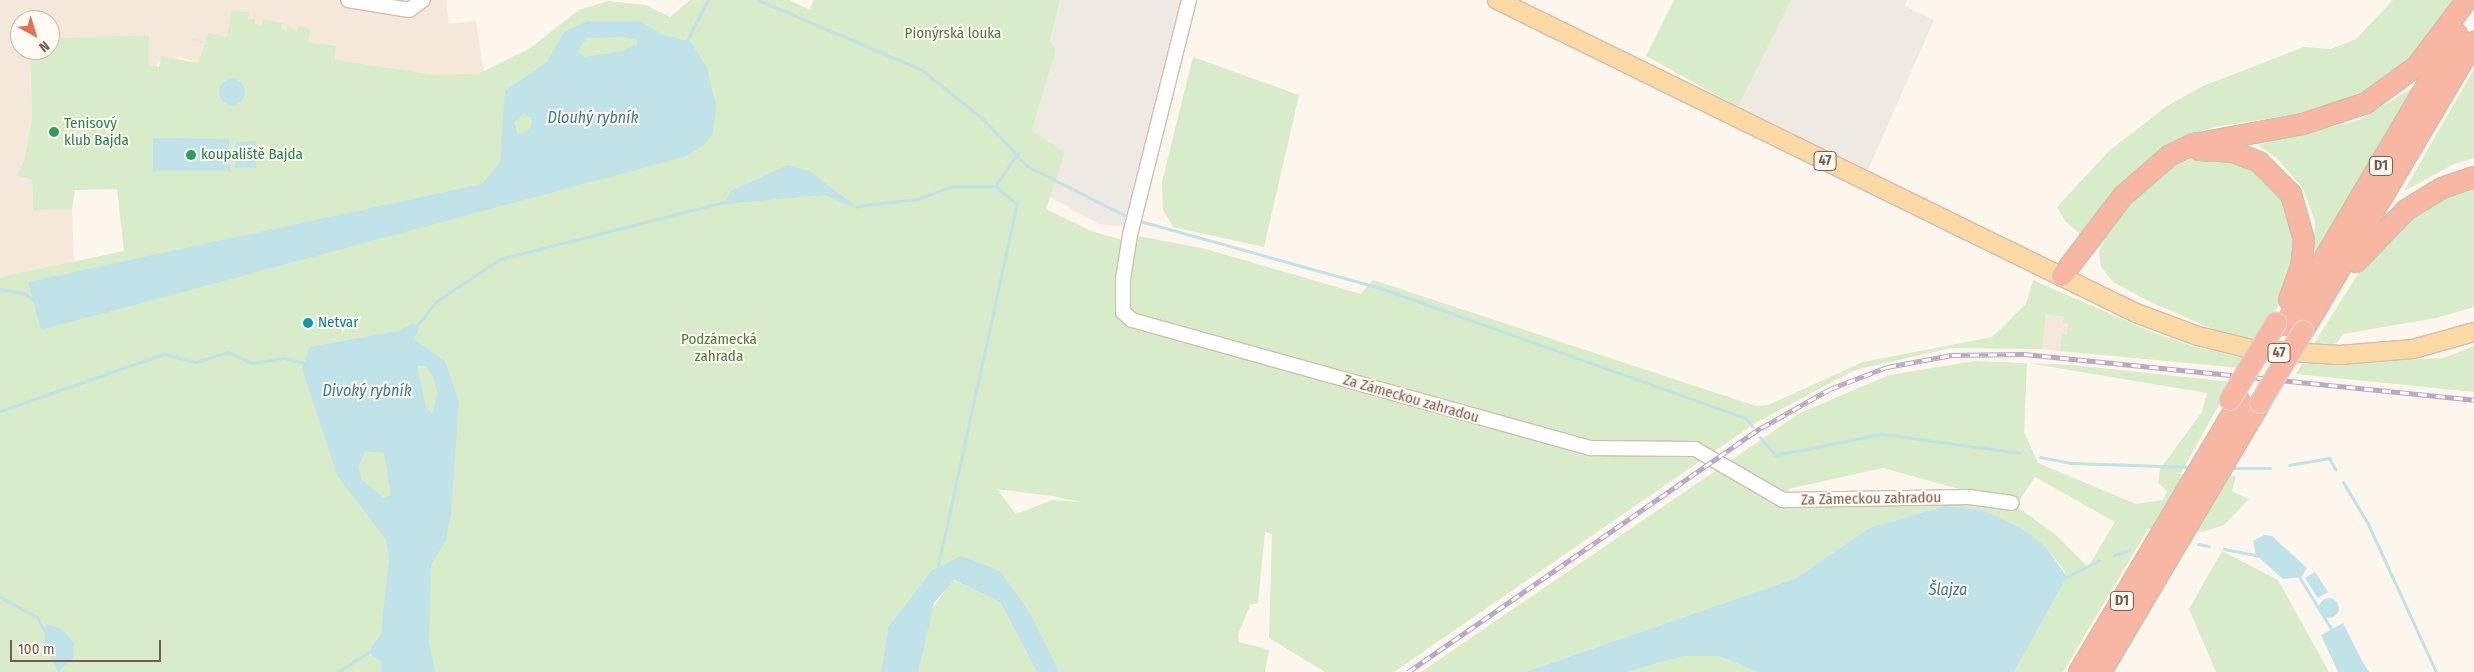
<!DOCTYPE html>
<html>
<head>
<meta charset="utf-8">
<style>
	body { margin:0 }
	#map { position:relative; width:2474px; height:672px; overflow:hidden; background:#fdf6ec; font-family:"Fira Sans Condensed",sans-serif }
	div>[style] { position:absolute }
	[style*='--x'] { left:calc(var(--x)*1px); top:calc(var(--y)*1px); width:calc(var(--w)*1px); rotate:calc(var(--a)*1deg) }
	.residential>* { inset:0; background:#f5e8da }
	.industrial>* { inset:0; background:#efe9e4 }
	.green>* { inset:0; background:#d8ecc9 }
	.water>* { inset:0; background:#bfe3e8 }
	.round { border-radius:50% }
	.stream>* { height:3px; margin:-1.5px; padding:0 1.5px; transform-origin:1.5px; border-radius:1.5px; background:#bfe3e8 }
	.roads { filter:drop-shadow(1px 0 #d1beb0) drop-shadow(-1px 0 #d1beb0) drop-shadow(0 1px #d1beb0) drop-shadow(0 -1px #d1beb0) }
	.minor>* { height:14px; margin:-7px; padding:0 7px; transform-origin:7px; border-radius:7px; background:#fff }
	.major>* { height:18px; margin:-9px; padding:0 9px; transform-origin:9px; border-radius:9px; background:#fbd9a5 }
	.highway>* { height:20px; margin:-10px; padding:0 10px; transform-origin:10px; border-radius:10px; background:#f7b7a3 }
	.rail>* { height:5px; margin-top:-2.5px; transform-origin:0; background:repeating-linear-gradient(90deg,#fffaf3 0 9px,#b9a8c9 0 18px); box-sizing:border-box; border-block:1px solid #b9a8c9 }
	.bridges { filter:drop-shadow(1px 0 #dad1cd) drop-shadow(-1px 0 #dad1cd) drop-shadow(0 1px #dad1cd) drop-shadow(0 -1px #dad1cd) }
	.highway-bridge>* { height:20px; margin:-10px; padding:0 10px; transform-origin:10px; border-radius:10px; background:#f7b7a3 }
	.dots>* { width:14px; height:14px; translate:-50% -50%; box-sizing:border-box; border:2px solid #fffaf3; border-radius:50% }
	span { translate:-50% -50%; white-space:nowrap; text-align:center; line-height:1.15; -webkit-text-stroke:4px #fffaf3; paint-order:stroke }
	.shield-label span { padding:1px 4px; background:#fffaf3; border:1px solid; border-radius:4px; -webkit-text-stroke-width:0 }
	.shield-label { font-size:14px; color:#7a5c4d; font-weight:700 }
	.park-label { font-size:15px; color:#537a41 }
	.leisure-label { font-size:15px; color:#27864d }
	.left { translate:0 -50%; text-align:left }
	.culture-label { font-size:15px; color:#0d838f }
	.street-label { font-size:15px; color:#7a5c4d }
	.water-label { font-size:16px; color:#437c86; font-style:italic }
	.north { position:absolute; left:10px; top:10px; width:50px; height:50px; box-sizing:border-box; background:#fffaf3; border:1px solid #cabbb1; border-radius:50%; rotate:141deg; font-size:14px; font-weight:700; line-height:20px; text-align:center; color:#7a5c4d }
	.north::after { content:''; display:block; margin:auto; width:18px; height:22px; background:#e76f51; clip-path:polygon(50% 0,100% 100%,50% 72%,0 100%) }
	.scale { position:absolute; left:10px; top:640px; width:151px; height:22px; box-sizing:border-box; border:2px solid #7a5c4d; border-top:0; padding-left:6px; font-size:15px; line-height:18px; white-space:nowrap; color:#7a5c4d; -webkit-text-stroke:4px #fffaf3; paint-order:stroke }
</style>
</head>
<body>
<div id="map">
	<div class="residential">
		<i style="clip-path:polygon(0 0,446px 0,449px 24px,476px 21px,496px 156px,326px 125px,332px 90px,245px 59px,202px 53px,199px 63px,180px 57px,159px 62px,156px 68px,149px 65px,149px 35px,50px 38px,50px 20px,20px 20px,20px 50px,30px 50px,32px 117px,24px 160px,17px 175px,32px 180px,33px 210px,72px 209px,74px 262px,0 277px)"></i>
		<i style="clip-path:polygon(2046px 314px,2065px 317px,2069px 324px,2067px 334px,2062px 333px,2060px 351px,2042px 349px)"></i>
	</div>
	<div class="industrial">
		<i style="clip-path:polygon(1060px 0,1181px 0,1125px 227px,1099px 224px,1050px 197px,1065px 153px,1032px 130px,1056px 49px,1050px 40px)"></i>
		<i style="clip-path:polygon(1791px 0,1907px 0,1905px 6px,1934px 20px,1868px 170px,1738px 107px)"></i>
	</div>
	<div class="green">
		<i style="clip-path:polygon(evenodd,690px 0,789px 0,810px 10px,813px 0,1060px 0,1050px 40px,1056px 49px,1032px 130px,1065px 153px,1046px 209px,1091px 231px,1123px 240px,1137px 236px,1202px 248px,1361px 294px,1373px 280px,1756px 406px,1768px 405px,1863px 362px,1992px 337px,2026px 304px,2033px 280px,2154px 333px,2195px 347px,2245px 357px,2240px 368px,2060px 351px,2062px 333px,2067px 334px,2068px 324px,2063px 323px,2064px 317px,2046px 314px,2042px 349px,1951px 348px,1855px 370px,1757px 422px,1394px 672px,1325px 672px,1269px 638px,1272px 534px,1265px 532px,1258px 603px,1250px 605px,1238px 635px,1239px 642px,1269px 650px,1265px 672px,1059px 672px,1000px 571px,931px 571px,888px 627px,881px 672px,0 672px,0 277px,124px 251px,117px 189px,75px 190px,72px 209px,33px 210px,32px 180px,17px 175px,24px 160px,32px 118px,30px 50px,50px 50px,50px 38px,149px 35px,149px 65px,159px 67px,161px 56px,198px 63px,205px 44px,189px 38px,205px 42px,208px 33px,227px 37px,232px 11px,249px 12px,248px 19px,255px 19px,255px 24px,262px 25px,263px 20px,283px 23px,281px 29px,287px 31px,288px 25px,297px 32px,299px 25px,310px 29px,308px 42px,336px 46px,335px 60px,436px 75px,478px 74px,530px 48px,579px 10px,608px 1px,646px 5px,670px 17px,690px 0,997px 489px,1053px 496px,1080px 502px,1052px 500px,1016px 514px,997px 489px)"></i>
		<i style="clip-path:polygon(1674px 0,1791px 0,1738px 107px,1646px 56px)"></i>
		<i style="clip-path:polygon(2393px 0,2459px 0,2401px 71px,2326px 110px,2214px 127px,2171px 142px,2138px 168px,2081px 235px,2065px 221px,2057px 207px,2109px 151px,2167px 106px,2203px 86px,2304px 47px,2331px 49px,2356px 39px)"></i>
		<i style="clip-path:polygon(1193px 57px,1299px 95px,1264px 247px,1173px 227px,1163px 210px,1162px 182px)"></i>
		<i style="clip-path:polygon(2474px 69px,2474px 158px,2454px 164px,2404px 191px)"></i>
		<i style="clip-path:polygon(2412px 88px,2314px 256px,2315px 221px,2303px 189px,2279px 160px,2258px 145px,2359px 120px)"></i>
		<i style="clip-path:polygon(2206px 154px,2246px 162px,2276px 183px,2299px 232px,2288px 289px,2257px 342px,2215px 330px,2150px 302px,2113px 282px,2101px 267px,2099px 252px,2107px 233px,2129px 203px,2169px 167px)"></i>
		<i style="clip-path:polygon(2474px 185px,2474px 307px,2436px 318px,2343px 334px,2337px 343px,2312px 347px,2377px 244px,2411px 215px)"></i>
		<i style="clip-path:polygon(2474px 346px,2474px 392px,2296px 374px,2302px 364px,2444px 358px)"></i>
		<i style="clip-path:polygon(evenodd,1975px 361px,2073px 365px,2232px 382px,2180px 474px,2236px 476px,2232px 491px,2249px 499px,2224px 525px,2202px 532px,2148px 529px,2063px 672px,2014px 672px,2067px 577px,2064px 570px,2046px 547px,1944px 506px,1869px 528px,1794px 579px,1525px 672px,1421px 672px,1800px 413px,1889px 375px,1975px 361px,2027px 363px,2207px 393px,2202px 412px,2160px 469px,2158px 483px,2167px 491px,2163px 500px,2136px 504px,2038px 463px,2024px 432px,2027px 363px,1975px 361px,1883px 468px,1970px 492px,1791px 495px,1788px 489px,1883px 468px,1975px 361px,2035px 477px,2115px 522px,2088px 567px,2055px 534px,2016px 506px,2035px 477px)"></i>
		<i style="clip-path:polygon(2222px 551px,2278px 580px,2329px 672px,2216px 672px,2189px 609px)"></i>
		<i style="clip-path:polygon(953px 580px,1000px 602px,1037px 672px,906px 672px,923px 621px)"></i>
		<i style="clip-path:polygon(1684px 656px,1719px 656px,1757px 672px,1627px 672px)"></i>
	</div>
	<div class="water">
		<i style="clip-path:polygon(evenodd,588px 21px,639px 21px,663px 35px,691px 42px,707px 68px,716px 106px,713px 133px,705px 144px,684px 157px,41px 330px,28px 282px,482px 184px,500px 162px,505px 91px,547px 62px,564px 32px,588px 21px,625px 37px,637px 40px,637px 44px,622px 51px,584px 57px,578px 51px,587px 38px,625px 37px,588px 21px,523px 114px,532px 118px,530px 130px,518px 134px,514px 122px,523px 114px)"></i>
		<i class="round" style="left:219px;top:79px;width:26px;height:26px"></i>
		<i style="clip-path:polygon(153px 138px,229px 139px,230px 171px,153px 171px)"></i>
		<i style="clip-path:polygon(256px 141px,256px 168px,235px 168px,236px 142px)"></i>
		<i style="clip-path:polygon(788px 165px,810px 171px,860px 210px,825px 195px,724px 204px,731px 191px)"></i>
		<i style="clip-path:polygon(evenodd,414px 323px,419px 329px,414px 339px,445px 361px,459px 401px,451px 514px,446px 540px,431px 565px,429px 642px,435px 672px,381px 672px,381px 662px,371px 655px,371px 648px,381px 634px,389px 560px,386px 540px,337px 475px,302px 369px,310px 347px,398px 331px,414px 323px,417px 366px,425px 366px,433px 376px,437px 392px,433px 414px,426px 407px,417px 366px,414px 323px,366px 451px,384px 453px,391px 495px,384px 498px,362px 480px,358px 466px,366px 451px)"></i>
		<i style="clip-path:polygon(1944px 506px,1982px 510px,2019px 527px,2046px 547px,2067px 577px,2014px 672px,1757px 672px,1719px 656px,1684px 656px,1627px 672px,1525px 672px,1794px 579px,1869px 528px)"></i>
		<i style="clip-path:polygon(2264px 535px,2272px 536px,2307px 568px,2301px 577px,2283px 579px,2256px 555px,2253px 541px)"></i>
		<i style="clip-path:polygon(961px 556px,1000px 571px,1028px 610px,1059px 672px,1037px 672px,1000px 602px,954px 580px,934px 603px,918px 672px,881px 672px,888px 627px,931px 571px)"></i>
		<i style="clip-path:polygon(2315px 572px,2328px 592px,2318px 598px,2305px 578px)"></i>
		<i class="round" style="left:2319px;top:598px;width:20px;height:20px"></i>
		<i style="clip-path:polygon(2343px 623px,2362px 661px,2369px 672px,2338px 672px,2321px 635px)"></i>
		<i style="clip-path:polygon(46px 624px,63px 630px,74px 644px,73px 658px,58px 672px,44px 646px)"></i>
	</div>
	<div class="stream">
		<i style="--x:758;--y:0;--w:178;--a:23.1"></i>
		<i style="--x:922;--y:70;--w:77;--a:38.7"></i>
		<i style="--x:982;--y:118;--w:66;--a:46.8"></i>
		<i style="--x:1027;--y:166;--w:113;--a:26.8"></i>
		<i style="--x:686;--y:42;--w:47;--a:-62.4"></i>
		<i style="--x:857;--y:206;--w:61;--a:-6.5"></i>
		<i style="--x:918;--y:199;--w:36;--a:-21"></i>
		<i style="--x:952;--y:186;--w:43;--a:0"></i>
		<i style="--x:995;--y:186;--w:40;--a:-55.1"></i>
		<i style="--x:1140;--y:221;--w:252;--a:15.6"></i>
		<i style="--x:1383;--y:289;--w:385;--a:19.6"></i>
		<i style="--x:1746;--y:418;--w:10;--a:53"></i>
		<i style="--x:0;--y:289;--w:25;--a:11"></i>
		<i style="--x:25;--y:294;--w:14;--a:36"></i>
		<i style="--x:415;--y:328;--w:35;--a:-51"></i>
		<i style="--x:437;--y:301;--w:76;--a:-33.7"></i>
		<i style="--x:500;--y:259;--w:235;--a:-14.3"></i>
		<i style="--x:0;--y:411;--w:174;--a:-19.2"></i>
		<i style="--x:164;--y:354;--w:33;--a:14"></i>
		<i style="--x:196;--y:362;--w:34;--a:-17"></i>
		<i style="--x:228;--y:352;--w:26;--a:25"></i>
		<i style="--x:252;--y:363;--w:32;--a:-9"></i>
		<i style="--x:284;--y:358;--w:21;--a:14"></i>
		<i style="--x:1760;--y:437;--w:23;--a:50"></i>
		<i style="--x:1775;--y:455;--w:109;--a:-11.1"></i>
		<i style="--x:1882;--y:434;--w:139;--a:7.8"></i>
		<i style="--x:2040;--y:457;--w:32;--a:11"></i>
		<i style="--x:2071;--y:463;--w:121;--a:1.9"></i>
		<i style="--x:2289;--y:465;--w:41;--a:-9.9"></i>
		<i style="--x:2329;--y:458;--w:13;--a:61"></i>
		<i style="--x:2231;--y:468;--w:39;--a:0"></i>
		<i style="--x:2343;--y:482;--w:49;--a:59.2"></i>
		<i style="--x:2368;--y:524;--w:163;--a:65.3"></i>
		<i style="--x:2198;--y:544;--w:11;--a:10"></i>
		<i style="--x:2224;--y:549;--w:37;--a:11"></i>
		<i style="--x:2114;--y:555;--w:17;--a:-17"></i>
		<i style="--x:937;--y:570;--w:375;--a:-77.7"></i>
		<i style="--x:1017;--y:204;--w:28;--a:-141"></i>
		<i style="--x:2298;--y:575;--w:67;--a:58.4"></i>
		<i style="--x:2064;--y:578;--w:39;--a:-27"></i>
		<i style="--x:0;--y:597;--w:42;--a:28.4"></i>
		<i style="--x:37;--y:617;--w:15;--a:62"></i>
		<i style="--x:337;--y:672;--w:44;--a:-31.9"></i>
	</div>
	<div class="roads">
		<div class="minor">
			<i style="--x:348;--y:0;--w:62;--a:9.3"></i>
			<i style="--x:409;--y:10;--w:17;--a:-36"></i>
			<i style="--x:1189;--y:0;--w:242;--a:104.1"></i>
			<i style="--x:1130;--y:235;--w:45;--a:99"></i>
			<i style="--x:1123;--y:279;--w:33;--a:90"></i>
			<i style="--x:1123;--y:312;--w:12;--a:42"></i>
			<i style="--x:1132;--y:320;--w:476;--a:15.6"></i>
			<i style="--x:1590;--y:448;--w:105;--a:0.5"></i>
			<i style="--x:1695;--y:449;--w:102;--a:30.1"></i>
			<i style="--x:1783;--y:500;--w:186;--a:-0.9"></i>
			<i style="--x:1969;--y:497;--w:43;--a:7.9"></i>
		</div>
		<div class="major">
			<i style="--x:1497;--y:0;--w:712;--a:26.1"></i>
			<i style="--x:2136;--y:313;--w:66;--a:20.4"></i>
			<i style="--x:2198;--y:336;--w:59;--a:13.8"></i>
			<i style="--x:2255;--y:350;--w:85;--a:3.4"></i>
			<i style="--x:2340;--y:355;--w:73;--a:-4.7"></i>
			<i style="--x:2413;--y:349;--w:63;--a:-15.6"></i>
		</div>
		<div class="highway">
			<i style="--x:2199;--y:150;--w:34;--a:3"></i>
			<i style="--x:2233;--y:152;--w:28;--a:21"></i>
			<i style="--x:2259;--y:162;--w:45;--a:45"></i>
			<i style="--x:2291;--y:194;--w:48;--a:74.2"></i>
			<i style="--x:2304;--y:240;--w:27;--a:96"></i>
			<i style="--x:2301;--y:267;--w:35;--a:110"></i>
			<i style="--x:2356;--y:262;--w:72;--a:-46.1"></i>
			<i style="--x:2406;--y:210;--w:42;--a:-31.4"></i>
			<i style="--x:2442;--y:188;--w:34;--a:-19"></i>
			<i style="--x:2062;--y:276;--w:101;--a:-52.7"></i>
			<i style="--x:2123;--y:196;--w:61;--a:-41"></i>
			<i style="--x:2169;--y:156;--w:28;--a:-26"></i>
			<i style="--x:2194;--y:144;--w:111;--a:-10.4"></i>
			<i style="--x:2303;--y:124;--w:66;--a:-18.4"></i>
			<i style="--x:2366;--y:103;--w:63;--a:-36"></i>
			<i style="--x:2417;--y:66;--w:83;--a:-52.9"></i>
			<i style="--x:2285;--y:325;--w:338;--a:-59.4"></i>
			<i style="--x:2303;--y:331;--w:336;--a:-59.4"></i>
			<i style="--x:2079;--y:672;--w:315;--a:-59.3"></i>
			<i style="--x:2101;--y:672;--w:312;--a:-59.4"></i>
		</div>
	</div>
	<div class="rail">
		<i style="--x:1408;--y:672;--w:429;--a:-34.7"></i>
		<i style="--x:1761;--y:428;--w:79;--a:-29.5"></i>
		<i style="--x:1830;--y:389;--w:61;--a:-21.1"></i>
		<i style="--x:1887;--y:367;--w:66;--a:-10.5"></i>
		<i style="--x:1952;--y:355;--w:72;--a:-0.8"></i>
		<i style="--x:2024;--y:354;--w:452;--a:5.8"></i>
	</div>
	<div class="bridges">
		<div class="highway-bridge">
			<i style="--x:2230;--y:400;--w:90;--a:-59.1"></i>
			<i style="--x:2260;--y:403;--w:84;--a:-59.2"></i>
		</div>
	</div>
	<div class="dots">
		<i style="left:54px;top:132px;background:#2e9e5b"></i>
		<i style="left:191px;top:155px;background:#2e9e5b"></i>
		<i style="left:308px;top:323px;background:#0f9aa8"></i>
	</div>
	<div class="shield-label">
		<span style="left:1825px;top:161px">47</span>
		<span style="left:2381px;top:166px">D1</span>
		<span style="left:2279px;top:353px">47</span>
		<span style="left:2122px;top:601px">D1</span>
	</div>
	<div class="park-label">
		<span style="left:953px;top:34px">Pionýrská louka</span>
		<span style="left:719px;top:348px">Podzámecká<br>zahrada</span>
	</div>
	<div class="leisure-label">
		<span class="left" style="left:64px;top:132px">Tenisový<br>klub Bajda</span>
		<span class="left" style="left:201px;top:155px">koupaliště Bajda</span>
	</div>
	<div class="culture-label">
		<span class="left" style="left:318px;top:323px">Netvar</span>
	</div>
	<div class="street-label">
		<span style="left:1411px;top:399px;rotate:16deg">Za Zámeckou zahradou</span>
		<span style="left:1871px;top:499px;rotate:-1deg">Za Zámeckou zahradou</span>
	</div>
	<div class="water-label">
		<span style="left:593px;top:118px">Dlouhý rybník</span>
		<span style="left:367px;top:391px">Divoký rybník</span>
		<span style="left:1948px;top:590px">Šlajza</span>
	</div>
	<div class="north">N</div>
	<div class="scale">100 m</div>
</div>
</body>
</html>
